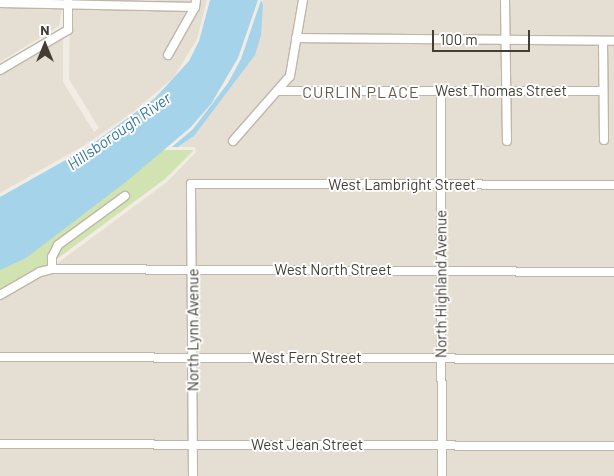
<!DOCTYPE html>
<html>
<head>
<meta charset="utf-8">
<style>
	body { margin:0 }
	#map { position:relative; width:614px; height:476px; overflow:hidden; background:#f1ede5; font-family:Barlow,sans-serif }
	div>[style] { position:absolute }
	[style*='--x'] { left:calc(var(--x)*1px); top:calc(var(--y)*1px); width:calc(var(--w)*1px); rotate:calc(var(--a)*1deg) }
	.residential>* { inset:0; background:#e5ded3 }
	.green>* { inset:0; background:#d0e3b0 }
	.water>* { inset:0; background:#a5d3ea }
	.roads { filter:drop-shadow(1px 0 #bfb6ab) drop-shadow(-1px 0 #bfb6ab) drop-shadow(0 1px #bfb6ab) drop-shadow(0 -1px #bfb6ab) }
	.street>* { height:8px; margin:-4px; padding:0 4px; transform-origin:4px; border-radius:4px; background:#fff }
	span { translate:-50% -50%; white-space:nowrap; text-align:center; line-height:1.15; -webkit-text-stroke:4px #fff; paint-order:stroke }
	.street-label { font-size:15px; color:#433d35 }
	.neighbourhood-label { font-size:16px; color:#655a4d; letter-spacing:1px }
	.water-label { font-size:16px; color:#357a9f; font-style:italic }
	.north { position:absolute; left:20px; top:20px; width:50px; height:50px; -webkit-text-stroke:4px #fff; paint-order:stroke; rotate:0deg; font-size:14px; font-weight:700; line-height:20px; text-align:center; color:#433d35 }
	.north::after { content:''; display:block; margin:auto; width:18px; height:22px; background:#433d35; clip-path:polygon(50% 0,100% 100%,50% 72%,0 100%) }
	.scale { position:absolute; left:432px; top:30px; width:98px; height:22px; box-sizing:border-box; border:2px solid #433d35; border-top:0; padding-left:6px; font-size:15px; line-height:18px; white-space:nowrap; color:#433d35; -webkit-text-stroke:4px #fff; paint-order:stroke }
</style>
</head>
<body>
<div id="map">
	<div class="residential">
		<i style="clip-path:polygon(70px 0,193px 0,192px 4px)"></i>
		<i style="clip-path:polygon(200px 0,207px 0,197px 39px,174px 77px,133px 112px,85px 145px,0 193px,0 71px,63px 32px,63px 82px,94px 132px,99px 128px,69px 79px,70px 9px,189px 11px,163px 56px,168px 60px,198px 11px)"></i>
		<i style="clip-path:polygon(263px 0,299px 0,287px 75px,229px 139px,232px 146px,281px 95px,437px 95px,437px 182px,188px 180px,190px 267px,55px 265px,167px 182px,196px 152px,195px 147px,179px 147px,194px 136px,236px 77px)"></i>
		<i style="clip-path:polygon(306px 0,501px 0,501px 37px,300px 34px)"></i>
		<i style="clip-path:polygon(508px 0,614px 0,614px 37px,508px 37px)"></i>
		<i style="clip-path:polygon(0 6px,62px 8px,59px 26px,0 62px)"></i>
		<i style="clip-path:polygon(299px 41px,501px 44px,502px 88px,286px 87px,293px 79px)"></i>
		<i style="clip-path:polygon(508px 45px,600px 45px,599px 87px,509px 88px)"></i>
		<i style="clip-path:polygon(607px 45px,614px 45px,614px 182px,444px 182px,444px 95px,502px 95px,504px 145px,511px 144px,509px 95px,599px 95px,601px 144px,607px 144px)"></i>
		<i style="clip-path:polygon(194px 187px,437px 190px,438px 267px,196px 267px)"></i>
		<i style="clip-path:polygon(614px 189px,614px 268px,444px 267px,444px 190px)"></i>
		<i style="clip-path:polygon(48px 269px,50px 273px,190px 274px,190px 354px,0 353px,0 298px)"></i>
		<i style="clip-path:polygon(196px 274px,438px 274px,438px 354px,196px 354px)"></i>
		<i style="clip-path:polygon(444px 274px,614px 275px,614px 355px,445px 354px)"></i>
		<i style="clip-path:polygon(0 360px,190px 361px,190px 441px,0 440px)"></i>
		<i style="clip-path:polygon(196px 361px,438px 362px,438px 441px,196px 441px)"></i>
		<i style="clip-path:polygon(445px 362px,614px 363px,614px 442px,445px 441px)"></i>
		<i style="clip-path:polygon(0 448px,190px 449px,190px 476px,0 476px)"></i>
		<i style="clip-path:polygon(438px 448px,438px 476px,197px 476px,196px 449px)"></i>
		<i style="clip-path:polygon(445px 448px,614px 449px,614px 476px,445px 476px)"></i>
	</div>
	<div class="green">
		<i style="clip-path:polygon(160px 150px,194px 150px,165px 179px,46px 267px,0 294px,0 267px)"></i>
	</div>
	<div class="water">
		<i style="clip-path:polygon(210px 0,258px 0,238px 58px,211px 104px,191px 127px,127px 181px,26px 258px,0 270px,0 197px,87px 148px,155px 98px,189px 61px,199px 41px)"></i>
		<i style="clip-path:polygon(261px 0,263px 5px,261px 35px,255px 55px,194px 136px,178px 147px,172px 147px,193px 129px,228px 83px,241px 59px)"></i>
	</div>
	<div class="roads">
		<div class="street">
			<i style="--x:505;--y:0;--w:141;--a:89.2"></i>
			<i style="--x:0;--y:3;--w:195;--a:1.2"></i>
			<i style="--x:296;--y:38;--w:318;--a:0.5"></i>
			<i style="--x:603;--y:41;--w:99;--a:89.4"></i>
			<i style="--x:168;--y:55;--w:55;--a:-60.6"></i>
			<i style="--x:195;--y:7;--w:7;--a:-82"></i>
			<i style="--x:0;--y:70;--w:79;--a:-30.5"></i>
			<i style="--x:68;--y:30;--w:29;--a:-90"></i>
			<i style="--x:279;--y:91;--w:324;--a:0"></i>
			<i style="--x:441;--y:91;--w:385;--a:89.9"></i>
			<i style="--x:233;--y:141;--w:86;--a:-48.8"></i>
			<i style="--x:290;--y:76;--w:77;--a:-80.3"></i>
			<i style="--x:52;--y:269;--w:12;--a:-90"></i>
			<i style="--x:52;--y:257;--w:13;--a:-63"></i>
			<i style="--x:58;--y:245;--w:83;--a:-36.2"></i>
			<i style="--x:0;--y:295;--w:46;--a:-29.9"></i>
			<i style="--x:40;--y:272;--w:12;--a:-14"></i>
			<i style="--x:52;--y:269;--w:562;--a:0.31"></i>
			<i style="--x:0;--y:357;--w:614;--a:0.19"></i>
			<i style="--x:0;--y:444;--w:614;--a:0.19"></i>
			<i style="--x:193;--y:476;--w:292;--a:-90.4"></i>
			<i style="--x:191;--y:184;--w:423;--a:0.1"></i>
		</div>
	</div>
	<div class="street-label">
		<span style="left:501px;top:91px">West Thomas Street</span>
		<span style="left:402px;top:185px">West Lambright Street</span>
		<span style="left:333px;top:270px">West North Street</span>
		<span style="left:441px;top:284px;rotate:-90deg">North Highland Avenue</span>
		<span style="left:193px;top:330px;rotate:-90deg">North Lynn Avenue</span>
		<span style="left:307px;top:358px">West Fern Street</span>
		<span style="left:307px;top:445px">West Jean Street</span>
	</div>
	<div class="neighbourhood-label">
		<span style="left:361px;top:92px">CURLIN PLACE</span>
	</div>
	<div class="water-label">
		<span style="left:119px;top:131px;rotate:-35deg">Hillsborough River</span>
	</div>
	<div class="north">N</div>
	<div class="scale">100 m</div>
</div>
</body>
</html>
